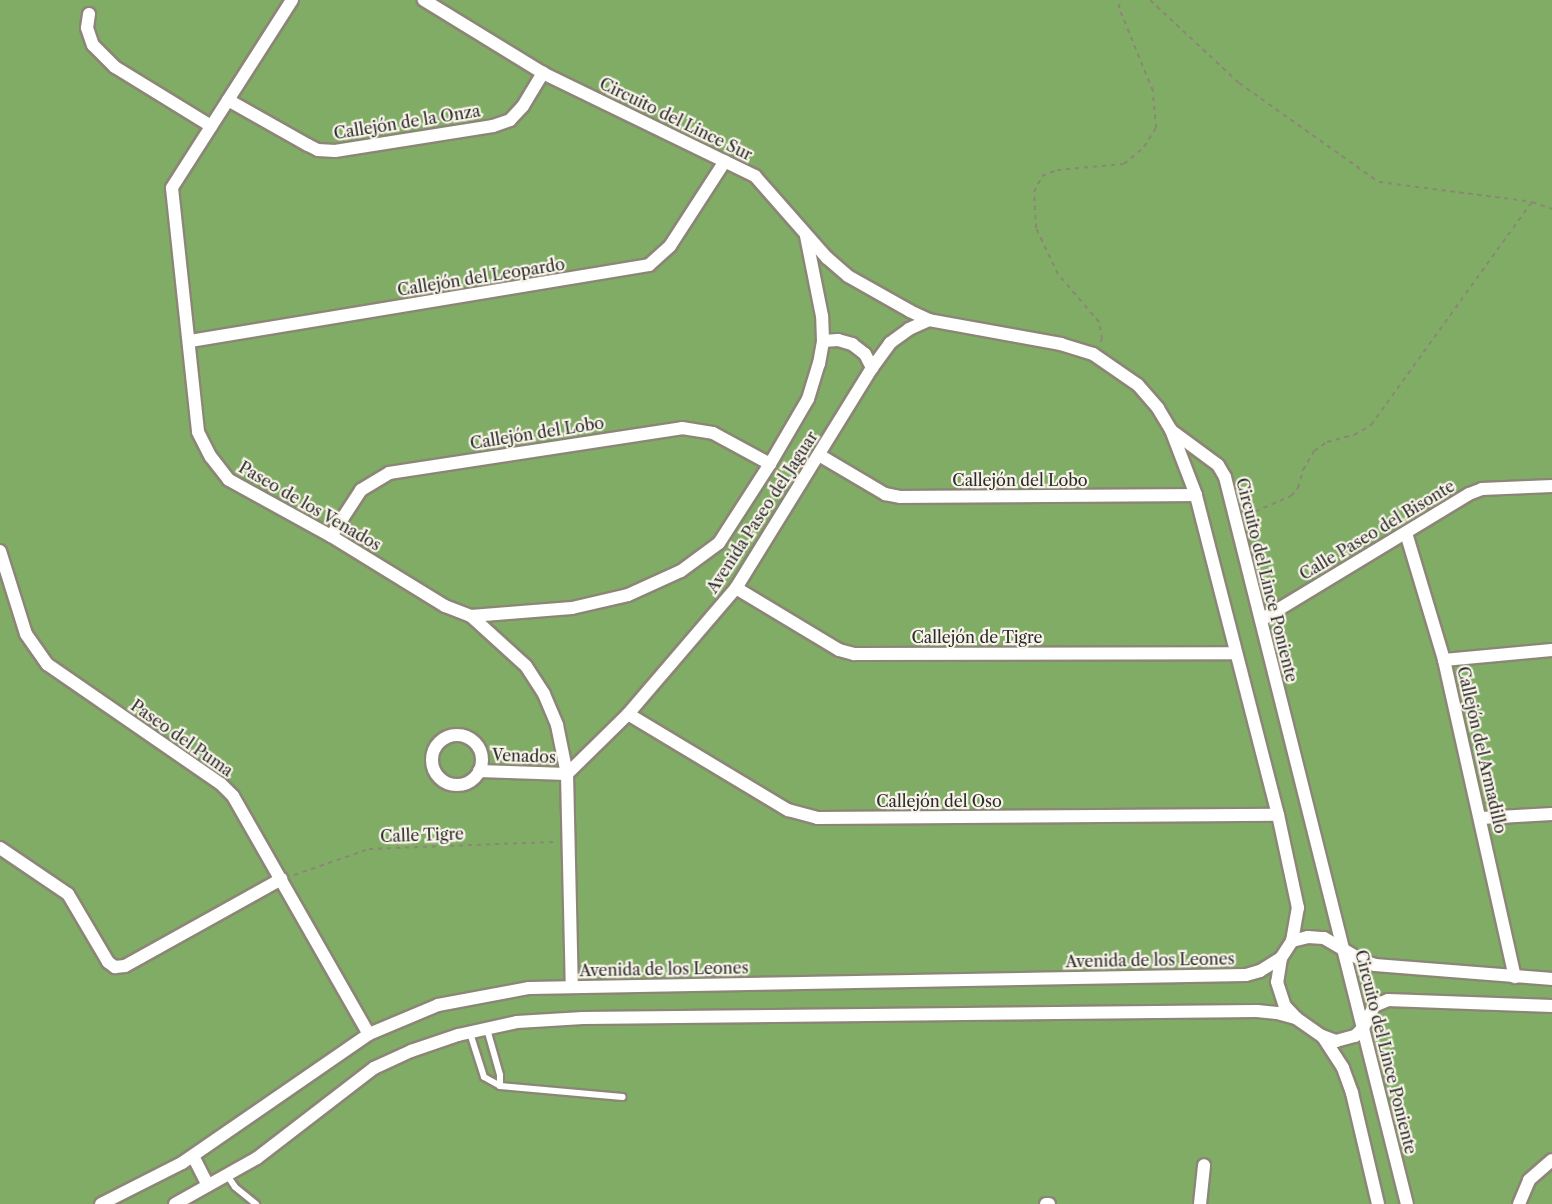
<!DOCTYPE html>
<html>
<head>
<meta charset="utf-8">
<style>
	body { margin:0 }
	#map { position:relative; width:1552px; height:1204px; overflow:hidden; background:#eee0c0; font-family:"Libre Caslon Text",serif }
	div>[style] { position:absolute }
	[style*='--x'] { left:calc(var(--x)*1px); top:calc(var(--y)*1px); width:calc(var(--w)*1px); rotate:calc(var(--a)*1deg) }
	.forest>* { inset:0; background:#80ac65 }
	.path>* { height:2px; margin-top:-1px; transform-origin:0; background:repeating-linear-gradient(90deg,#8c8676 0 4.5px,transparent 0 9px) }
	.roads { filter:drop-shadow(2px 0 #8c8676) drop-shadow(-2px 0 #8c8676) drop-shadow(0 2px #8c8676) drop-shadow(0 -2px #8c8676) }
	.service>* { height:6px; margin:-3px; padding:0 3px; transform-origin:3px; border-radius:3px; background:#fff }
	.minor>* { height:12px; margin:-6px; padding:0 6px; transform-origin:6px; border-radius:6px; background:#fff }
	.minor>.ring { margin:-6px; padding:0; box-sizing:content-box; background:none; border:12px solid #fff; border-radius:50% }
	span { translate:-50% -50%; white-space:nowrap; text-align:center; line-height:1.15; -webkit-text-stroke:4.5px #f7f3e8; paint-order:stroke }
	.street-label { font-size:16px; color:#2b2b2b }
</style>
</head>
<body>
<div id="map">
	<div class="forest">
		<i style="clip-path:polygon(0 0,1552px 0,1552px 1204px,0 1204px)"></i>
	</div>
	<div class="path">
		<i style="--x:1150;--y:0;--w:122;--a:43"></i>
		<i style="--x:1239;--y:83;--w:171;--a:35.3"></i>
		<i style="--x:1379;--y:182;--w:154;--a:7.4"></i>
		<i style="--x:1532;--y:202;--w:21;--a:19"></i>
		<i style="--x:1101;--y:342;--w:3;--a:-72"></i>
		<i style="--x:1102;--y:339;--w:17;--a:-100"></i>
		<i style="--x:1099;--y:322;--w:63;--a:-130.5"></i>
		<i style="--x:1058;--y:274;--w:51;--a:-115.6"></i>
		<i style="--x:1036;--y:228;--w:36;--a:-93"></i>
		<i style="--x:1034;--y:192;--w:18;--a:-63"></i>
		<i style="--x:1042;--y:176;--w:16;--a:-22"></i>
		<i style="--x:1057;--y:170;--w:67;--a:-5.1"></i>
		<i style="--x:1124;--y:164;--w:26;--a:-40"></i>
		<i style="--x:1144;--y:147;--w:22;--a:-58"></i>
		<i style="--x:1156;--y:128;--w:37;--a:-95"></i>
		<i style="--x:1153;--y:91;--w:90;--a:-112.3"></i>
		<i style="--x:1119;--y:8;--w:8;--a:-83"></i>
		<i style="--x:1247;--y:515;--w:48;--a:-23.4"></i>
		<i style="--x:1291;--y:496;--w:11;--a:-49"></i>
		<i style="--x:1298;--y:488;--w:19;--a:-74"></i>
		<i style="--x:1303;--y:470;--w:22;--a:-60"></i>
		<i style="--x:1314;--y:451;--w:16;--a:-35"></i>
		<i style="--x:1327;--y:442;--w:28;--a:-15"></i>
		<i style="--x:1354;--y:435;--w:20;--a:-30"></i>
		<i style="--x:1371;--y:425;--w:275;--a:-54.2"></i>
		<i style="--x:294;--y:875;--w:79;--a:-19.1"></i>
		<i style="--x:369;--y:849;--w:185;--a:-2.2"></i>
	</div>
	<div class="roads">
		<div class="service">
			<i style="--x:487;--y:1029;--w:48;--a:74.2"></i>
			<i style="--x:500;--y:1075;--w:11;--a:90"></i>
			<i style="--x:470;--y:1033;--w:46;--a:72.3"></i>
			<i style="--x:484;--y:1077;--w:18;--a:29"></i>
			<i style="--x:500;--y:1086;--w:123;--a:5.1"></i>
			<i style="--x:227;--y:1175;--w:14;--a:56"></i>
			<i style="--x:235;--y:1187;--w:27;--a:39"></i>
		</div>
		<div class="minor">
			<i style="--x:292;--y:0;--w:223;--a:122.6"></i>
			<i style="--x:172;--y:188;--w:245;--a:83.9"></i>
			<i style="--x:198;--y:432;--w:28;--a:63"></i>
			<i style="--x:211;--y:457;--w:29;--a:52"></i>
			<i style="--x:229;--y:480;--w:116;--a:28.8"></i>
			<i style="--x:331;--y:536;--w:134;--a:31.6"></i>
			<i style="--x:445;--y:606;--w:28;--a:21"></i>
			<i style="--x:471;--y:616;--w:74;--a:42.3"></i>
			<i style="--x:526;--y:666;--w:33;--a:57"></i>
			<i style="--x:544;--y:694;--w:34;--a:67"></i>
			<i style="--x:557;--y:725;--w:50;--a:78.5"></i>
			<i style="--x:567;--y:774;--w:213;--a:88.7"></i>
			<i style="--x:89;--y:14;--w:14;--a:98"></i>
			<i style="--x:87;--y:28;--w:18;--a:71"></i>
			<i style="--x:93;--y:45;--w:31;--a:45"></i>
			<i style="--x:115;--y:67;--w:113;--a:31.6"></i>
			<i style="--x:228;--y:100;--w:92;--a:29.4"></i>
			<i style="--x:308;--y:145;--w:11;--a:27"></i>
			<i style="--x:318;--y:150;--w:17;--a:3"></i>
			<i style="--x:335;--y:151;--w:160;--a:-9"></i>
			<i style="--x:493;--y:126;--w:18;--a:-19"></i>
			<i style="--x:510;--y:120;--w:19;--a:-47"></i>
			<i style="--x:523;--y:106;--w:39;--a:-59"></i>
			<i style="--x:190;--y:341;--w:465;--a:-9.4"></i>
			<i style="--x:649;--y:265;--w:28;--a:-42"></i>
			<i style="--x:670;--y:246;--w:101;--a:-57.1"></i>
			<i style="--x:823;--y:341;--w:15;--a:-4"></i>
			<i style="--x:838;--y:340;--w:15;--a:16"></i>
			<i style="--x:852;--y:344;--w:16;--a:38"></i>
			<i style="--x:865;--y:354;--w:16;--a:63"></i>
			<i style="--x:1172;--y:431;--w:57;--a:36.5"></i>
			<i style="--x:1218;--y:465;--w:14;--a:60"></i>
			<i style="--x:1225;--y:477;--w:749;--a:75.95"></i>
			<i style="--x:819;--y:455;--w:77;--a:30.6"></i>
			<i style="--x:885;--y:494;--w:15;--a:11"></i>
			<i style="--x:900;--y:497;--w:296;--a:-0.4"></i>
			<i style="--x:1406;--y:533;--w:133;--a:73.3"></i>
			<i style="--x:1444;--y:660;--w:325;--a:77.4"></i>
			<i style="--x:331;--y:536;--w:55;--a:-56.9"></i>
			<i style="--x:361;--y:490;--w:33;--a:-31"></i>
			<i style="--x:389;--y:473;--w:296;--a:-8.7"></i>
			<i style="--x:682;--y:428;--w:31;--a:9"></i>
			<i style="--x:713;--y:433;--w:65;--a:28.5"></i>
			<i style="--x:0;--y:551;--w:87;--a:72.6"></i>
			<i style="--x:26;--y:634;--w:37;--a:55"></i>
			<i style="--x:47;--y:664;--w:211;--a:34.6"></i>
			<i style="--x:221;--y:784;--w:17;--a:45"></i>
			<i style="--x:233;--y:796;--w:274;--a:60.3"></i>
			<i style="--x:736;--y:588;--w:120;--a:31"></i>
			<i style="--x:839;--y:650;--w:16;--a:15"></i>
			<i style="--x:854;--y:654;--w:382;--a:-0.1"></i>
			<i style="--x:471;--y:616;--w:101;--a:-4.5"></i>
			<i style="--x:572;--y:608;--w:57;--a:-13.1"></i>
			<i style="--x:628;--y:595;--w:58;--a:-24.4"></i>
			<i style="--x:681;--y:571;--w:47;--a:-36.4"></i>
			<i style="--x:719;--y:543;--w:94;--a:-57.2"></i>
			<i style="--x:770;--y:464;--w:75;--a:-59.7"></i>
			<i style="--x:808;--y:399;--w:37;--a:-73"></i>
			<i style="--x:819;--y:364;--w:23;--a:-80"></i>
			<i style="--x:823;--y:341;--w:25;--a:-92"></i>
			<i style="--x:822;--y:316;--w:82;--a:-101.3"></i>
			<i style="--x:1261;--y:620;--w:243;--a:-31.2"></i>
			<i style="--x:1469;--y:494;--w:14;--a:-21"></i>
			<i style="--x:1482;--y:489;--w:70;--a:-2.5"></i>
			<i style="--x:1444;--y:660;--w:108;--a:-5.3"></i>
			<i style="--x:628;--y:714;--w:187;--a:31"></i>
			<i style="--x:788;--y:810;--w:30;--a:15"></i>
			<i style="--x:817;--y:818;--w:461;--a:-0.4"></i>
			<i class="ring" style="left:432px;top:735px;width:38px;height:38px"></i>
			<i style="--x:479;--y:771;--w:88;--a:2"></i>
			<i style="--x:567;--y:774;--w:86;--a:-44.5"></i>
			<i style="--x:628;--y:714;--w:166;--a:-49.4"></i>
			<i style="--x:736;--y:588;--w:259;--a:-58.3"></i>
			<i style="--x:872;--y:368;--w:31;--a:-54"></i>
			<i style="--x:890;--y:343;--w:24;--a:-36"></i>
			<i style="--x:909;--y:329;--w:22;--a:-24"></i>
			<i style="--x:1481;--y:818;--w:71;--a:-3.2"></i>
			<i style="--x:0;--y:848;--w:82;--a:34.1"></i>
			<i style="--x:68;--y:894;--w:79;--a:59.5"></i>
			<i style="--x:108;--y:962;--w:9;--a:36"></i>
			<i style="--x:115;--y:967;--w:10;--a:-6"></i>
			<i style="--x:125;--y:966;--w:179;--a:-29.1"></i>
			<i style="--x:1292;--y:941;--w:16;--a:-14"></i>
			<i style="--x:1308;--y:937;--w:16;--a:4"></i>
			<i style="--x:1324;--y:938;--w:45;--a:30.5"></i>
			<i style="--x:1363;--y:961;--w:13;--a:18"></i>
			<i style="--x:1375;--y:965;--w:178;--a:4.5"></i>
			<i style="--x:1281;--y:958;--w:24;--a:99"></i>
			<i style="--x:1277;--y:982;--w:25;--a:72"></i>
			<i style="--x:1285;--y:1006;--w:16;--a:47"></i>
			<i style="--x:1296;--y:1018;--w:32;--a:35"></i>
			<i style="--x:1322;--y:1036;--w:15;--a:20"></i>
			<i style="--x:1336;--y:1041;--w:20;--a:-15"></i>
			<i style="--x:1355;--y:1036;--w:11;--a:-45"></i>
			<i style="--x:1363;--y:1028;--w:25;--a:-63"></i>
			<i style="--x:1374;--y:1006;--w:15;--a:-23"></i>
			<i style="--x:1388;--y:1000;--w:164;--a:2.1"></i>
			<i style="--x:1323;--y:1037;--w:37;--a:57"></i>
			<i style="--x:1343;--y:1068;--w:27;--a:70"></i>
			<i style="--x:1352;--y:1093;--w:114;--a:76.8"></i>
			<i style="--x:193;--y:1156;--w:33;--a:63"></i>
			<i style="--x:101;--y:1204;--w:91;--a:-26.8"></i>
			<i style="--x:182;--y:1163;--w:227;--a:-34.6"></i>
			<i style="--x:369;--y:1034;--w:75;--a:-22.8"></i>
			<i style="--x:438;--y:1005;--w:93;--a:-10.6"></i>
			<i style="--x:529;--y:988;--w:717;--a:-1.04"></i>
			<i style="--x:1246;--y:975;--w:15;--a:-16"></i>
			<i style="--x:1260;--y:971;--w:25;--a:-32"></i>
			<i style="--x:1281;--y:958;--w:20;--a:-57"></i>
			<i style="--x:1292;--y:941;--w:34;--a:-80"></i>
			<i style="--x:1298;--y:908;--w:95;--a:-102.1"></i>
			<i style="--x:1278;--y:815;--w:330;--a:-104.4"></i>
			<i style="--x:1196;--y:495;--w:70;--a:-111"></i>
			<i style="--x:1171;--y:430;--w:26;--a:-121"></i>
			<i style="--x:1158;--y:408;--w:30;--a:-131"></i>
			<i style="--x:1138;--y:385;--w:55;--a:-145.4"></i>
			<i style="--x:1093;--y:354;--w:34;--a:-163"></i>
			<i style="--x:1061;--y:344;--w:134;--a:-169.7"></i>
			<i style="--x:929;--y:320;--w:21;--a:-155"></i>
			<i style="--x:910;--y:311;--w:71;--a:-150.6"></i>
			<i style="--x:848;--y:276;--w:28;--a:-139"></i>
			<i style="--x:827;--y:258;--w:109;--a:-131.3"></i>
			<i style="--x:755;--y:176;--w:236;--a:-154.1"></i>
			<i style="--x:543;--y:73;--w:140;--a:-148.5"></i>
			<i style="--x:175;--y:1204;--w:94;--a:-29.3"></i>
			<i style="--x:257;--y:1158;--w:148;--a:-37.6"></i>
			<i style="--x:374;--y:1068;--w:41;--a:-24.7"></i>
			<i style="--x:411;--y:1051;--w:50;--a:-18.8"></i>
			<i style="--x:458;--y:1035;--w:60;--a:-12.4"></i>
			<i style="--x:517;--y:1022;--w:66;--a:-3.5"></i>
			<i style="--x:583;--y:1018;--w:674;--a:-0.6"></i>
			<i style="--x:1257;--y:1011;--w:20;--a:6"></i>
			<i style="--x:1277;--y:1013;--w:20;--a:15"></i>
			<i style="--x:1046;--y:1204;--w:3;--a:0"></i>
			<i style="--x:1200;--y:1204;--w:39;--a:-84"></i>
			<i style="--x:1519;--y:1204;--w:26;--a:-67"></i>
			<i style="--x:1529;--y:1180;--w:30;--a:-41"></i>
		</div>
	</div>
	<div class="street-label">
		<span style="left:676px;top:119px;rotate:26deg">Circuito del Lince Sur</span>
		<span style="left:407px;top:122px;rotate:-9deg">Callejón de la Onza</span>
		<span style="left:481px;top:277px;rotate:-9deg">Callejón del Leopardo</span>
		<span style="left:537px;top:433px;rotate:-9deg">Callejón del Lobo</span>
		<span style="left:1020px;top:480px">Callejón del Lobo</span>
		<span style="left:310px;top:506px;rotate:30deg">Paseo de los Venados</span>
		<span style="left:762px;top:512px;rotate:-57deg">Avenida Paseo del Jaguar</span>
		<span style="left:1377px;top:530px;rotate:-31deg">Calle Paseo del Bisonte</span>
		<span style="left:1267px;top:580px;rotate:76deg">Circuito del Lince Poniente</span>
		<span style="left:977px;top:637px">Callejón de Tigre</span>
		<span style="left:182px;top:738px;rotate:35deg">Paseo del Puma</span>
		<span style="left:1482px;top:750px;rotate:77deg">Callejón del Armadillo</span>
		<span style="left:524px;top:756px;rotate:2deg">Venados</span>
		<span style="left:939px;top:801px">Callejón del Oso</span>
		<span style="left:422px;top:835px;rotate:-2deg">Calle Tigre</span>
		<span style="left:1150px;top:960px;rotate:-1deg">Avenida de los Leones</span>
		<span style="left:664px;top:969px;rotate:-1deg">Avenida de los Leones</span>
		<span style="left:1386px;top:1052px;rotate:76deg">Circuito del Lince Poniente</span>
	</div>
</div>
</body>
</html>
